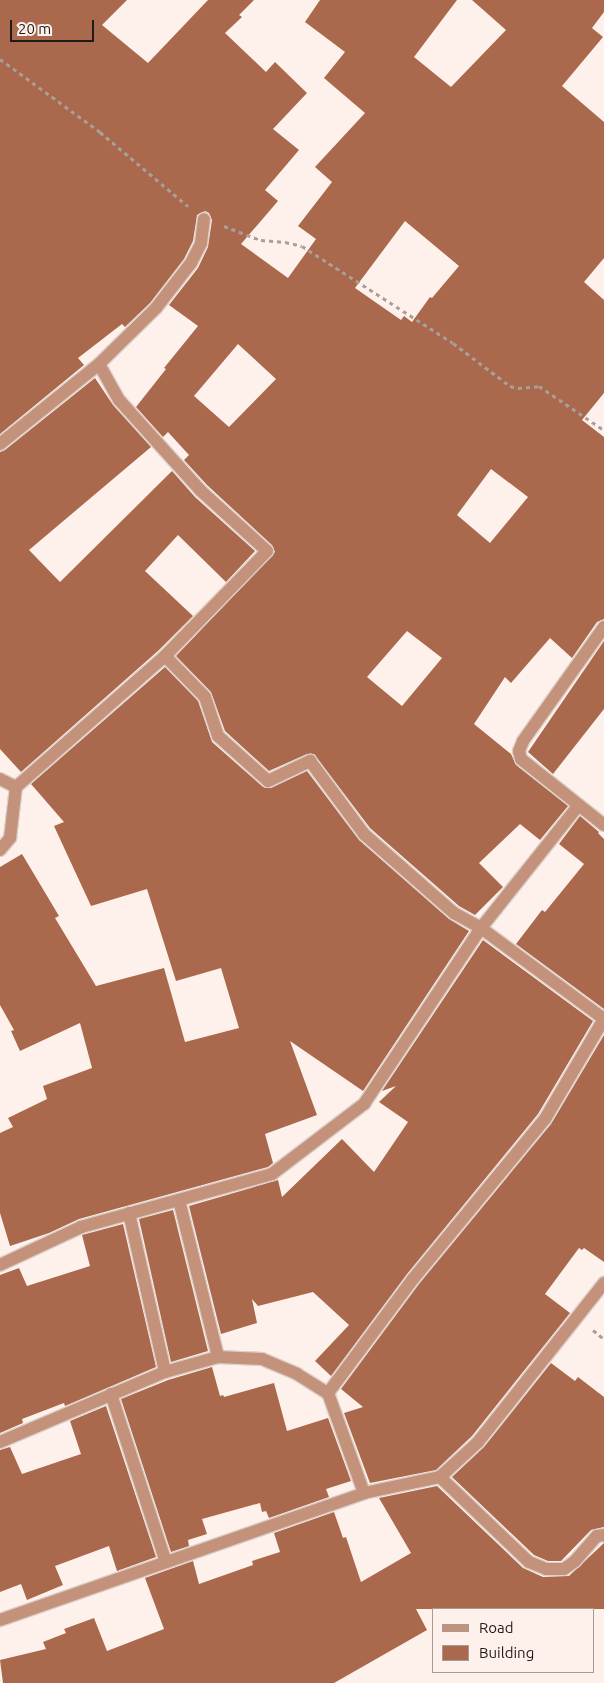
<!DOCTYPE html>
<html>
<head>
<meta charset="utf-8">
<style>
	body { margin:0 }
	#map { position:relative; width:604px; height:1683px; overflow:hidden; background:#fef1eb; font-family:Ubuntu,sans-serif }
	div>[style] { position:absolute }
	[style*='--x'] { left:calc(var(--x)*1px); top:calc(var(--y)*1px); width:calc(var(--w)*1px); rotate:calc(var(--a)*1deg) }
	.building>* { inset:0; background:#aa694d }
	.path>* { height:3px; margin-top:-1.5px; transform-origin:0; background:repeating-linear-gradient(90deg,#a99f9a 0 4px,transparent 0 8px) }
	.roads { filter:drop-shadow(1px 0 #dacfc9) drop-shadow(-1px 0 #dacfc9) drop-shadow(0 1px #dacfc9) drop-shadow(0 -1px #dacfc9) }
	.minor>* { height:12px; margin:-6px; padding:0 6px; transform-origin:6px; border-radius:6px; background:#c4917b }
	span { translate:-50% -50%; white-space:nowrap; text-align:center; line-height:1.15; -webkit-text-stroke:4px #fef1eb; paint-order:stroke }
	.legend { position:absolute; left:432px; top:1608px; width:162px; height:65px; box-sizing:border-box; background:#fef1eb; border:1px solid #a59b97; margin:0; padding:6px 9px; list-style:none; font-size:15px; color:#201b19 }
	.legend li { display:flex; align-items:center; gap:10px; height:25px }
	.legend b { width:25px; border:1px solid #a59b97 }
	.scale { position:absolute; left:10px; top:20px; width:84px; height:22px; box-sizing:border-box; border:2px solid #201b19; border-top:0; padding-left:6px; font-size:15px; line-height:18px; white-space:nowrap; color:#201b19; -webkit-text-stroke:4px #fef1eb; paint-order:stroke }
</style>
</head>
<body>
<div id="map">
	<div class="building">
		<i style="clip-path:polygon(evenodd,0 0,127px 0,102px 25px,148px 63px,208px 0,254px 0,239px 15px,242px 17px,225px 33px,266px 72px,275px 62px,307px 93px,273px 129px,299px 150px,265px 190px,278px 201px,241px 244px,288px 278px,316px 239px,298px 226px,332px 182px,315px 167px,365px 113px,324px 78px,345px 52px,305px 22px,320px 0,457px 0,414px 57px,451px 87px,506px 30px,472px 0,604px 0,604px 12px,592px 28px,603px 37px,562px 86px,604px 122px,604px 258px,584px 282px,604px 300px,604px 393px,582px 420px,604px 437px,604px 619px,597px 622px,572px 658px,550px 638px,511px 683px,505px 677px,474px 724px,511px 754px,516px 765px,568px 806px,540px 840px,520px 824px,479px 863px,503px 887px,475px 915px,459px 906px,370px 828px,314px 754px,307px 754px,269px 771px,225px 731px,211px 692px,176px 656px,275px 552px,272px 545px,207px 485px,184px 460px,189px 455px,168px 432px,163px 437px,136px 407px,166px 369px,164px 368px,198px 326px,169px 305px,198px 268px,208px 247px,212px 220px,209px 213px,205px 211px,197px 215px,193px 241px,184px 259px,150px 303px,125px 327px,122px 324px,78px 358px,84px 365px,0 434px,0 0,405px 221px,459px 266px,432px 298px,430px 297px,412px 322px,404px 316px,401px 320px,355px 288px,405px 221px,0 0,238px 344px,276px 379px,229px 427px,194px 396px,238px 344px,0 0,491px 469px,528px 497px,490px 543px,457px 515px,491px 469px,0 0,407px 631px,442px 658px,402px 706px,367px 677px,407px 631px)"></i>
		<i style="clip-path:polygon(95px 378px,113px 405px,151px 447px,29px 550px,60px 582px,172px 471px,195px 497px,255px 551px,226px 582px,178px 535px,145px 571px,193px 616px,159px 650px,21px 772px,0 749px,0 452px,5px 450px)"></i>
		<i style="clip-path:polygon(604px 641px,604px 709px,553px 774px,528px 752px)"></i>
		<i style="clip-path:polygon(165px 667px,198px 701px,212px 742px,263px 787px,271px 788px,307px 771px,359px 840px,449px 919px,469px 931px,363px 1091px,290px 1041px,317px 1115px,265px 1134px,273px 1163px,268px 1167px,79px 1219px,49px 1233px,10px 1246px,0 1213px,0 1133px,13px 1127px,8px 1118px,47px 1099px,43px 1086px,92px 1068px,80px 1023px,20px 1051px,11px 1031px,14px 1030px,0 1005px,0 867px,22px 854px,59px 916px,55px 918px,96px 986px,164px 968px,185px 1042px,239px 1028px,221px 968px,176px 981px,147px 889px,91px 906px,54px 826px,64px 822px,31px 784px)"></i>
		<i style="clip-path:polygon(580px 816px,599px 832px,598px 833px,604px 839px,604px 1009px,516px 944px,542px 910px,545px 912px,584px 864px,559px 844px)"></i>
		<i style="clip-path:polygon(483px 940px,593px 1021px,538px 1114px,407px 1274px,331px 1376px,315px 1361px,349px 1325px,313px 1292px,258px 1306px,252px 1299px,257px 1323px,221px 1334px,189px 1206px,278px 1180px,282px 1197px,342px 1139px,374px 1172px,408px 1122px,379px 1102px,396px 1086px,382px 1091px)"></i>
		<i style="clip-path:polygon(604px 1035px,604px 1262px,584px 1248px,582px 1250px,579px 1248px,545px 1294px,570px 1313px,472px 1436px,436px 1470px,370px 1483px,344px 1413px,363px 1407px,341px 1389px,419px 1284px,551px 1124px)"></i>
		<i style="clip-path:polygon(173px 1210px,208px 1351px,171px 1362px,139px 1219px)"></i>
		<i style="clip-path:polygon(123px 1224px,156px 1367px,65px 1406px,64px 1403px,22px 1419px,23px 1423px,0 1433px,0 1275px,19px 1268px,27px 1286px,90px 1266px,82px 1235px)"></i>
		<i style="clip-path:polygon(551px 1363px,575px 1381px,578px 1377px,604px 1397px,604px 1527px,591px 1530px,561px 1561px,548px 1561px,534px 1555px,452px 1477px,484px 1447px)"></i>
		<i style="clip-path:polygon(212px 1367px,220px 1396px,223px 1395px,224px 1397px,274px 1383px,287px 1431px,328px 1418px,351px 1481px,326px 1489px,329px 1497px,269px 1518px,266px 1511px,262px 1512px,260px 1503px,202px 1519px,207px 1534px,188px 1540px,189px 1546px,171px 1552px,121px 1399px,168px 1380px)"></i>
		<i style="clip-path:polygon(106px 1406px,156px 1557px,117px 1571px,109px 1546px,55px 1566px,63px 1585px,27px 1600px,21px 1584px,0 1592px,0 1450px,10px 1447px,22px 1474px,81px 1454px,70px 1421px)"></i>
		<i style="clip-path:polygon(437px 1486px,523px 1568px,543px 1577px,569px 1576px,604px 1543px,604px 1609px,416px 1609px,427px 1630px,334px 1683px,3px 1683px,0 1660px,46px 1649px,43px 1642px,66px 1633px,64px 1629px,94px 1618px,107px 1651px,164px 1629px,145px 1578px,193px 1561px,199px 1584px,253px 1565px,252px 1561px,280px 1552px,274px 1533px,334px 1512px,343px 1538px,346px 1537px,361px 1582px,411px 1553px,379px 1498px)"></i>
	</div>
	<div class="path">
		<i style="--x:0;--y:59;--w:124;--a:36.1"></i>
		<i style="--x:100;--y:132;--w:115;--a:40.1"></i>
		<i style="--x:224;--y:226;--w:40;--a:21"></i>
		<i style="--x:261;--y:240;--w:24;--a:5"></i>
		<i style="--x:285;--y:242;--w:17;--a:13"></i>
		<i style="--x:302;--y:246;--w:179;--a:32.7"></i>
		<i style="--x:453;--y:343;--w:71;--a:37"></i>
		<i style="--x:510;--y:386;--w:8;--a:14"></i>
		<i style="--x:518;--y:388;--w:21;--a:-5"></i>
		<i style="--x:539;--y:386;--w:78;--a:34.1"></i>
		<i style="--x:593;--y:1330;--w:14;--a:39"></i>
	</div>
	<div class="roads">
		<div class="minor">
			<i style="--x:0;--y:444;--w:127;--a:-38.9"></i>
			<i style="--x:604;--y:627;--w:140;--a:125.4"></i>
			<i style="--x:523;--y:741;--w:11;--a:112"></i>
			<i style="--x:519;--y:751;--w:8;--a:76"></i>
			<i style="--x:521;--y:759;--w:106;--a:38.5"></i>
			<i style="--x:165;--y:656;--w:57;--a:45.7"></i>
			<i style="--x:205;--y:697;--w:41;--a:71.6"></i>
			<i style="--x:218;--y:736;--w:67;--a:42"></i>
			<i style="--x:268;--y:781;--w:47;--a:-25.5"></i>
			<i style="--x:310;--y:761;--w:91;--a:53.5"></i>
			<i style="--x:364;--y:834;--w:120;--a:41.3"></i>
			<i style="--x:454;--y:913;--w:31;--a:29"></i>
			<i style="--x:481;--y:928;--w:157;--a:-51.5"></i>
			<i style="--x:0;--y:779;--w:18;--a:27"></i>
			<i style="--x:0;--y:850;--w:16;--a:-50"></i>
			<i style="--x:10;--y:838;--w:51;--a:-83.3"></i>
			<i style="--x:16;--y:787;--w:198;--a:-41.3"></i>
			<i style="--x:165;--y:656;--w:146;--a:-45.8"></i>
			<i style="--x:267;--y:551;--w:89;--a:-137.7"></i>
			<i style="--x:201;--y:491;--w:122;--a:-132"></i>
			<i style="--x:119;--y:400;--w:41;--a:-119.1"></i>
			<i style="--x:99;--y:364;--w:80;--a:-44.5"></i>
			<i style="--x:156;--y:308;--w:57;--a:-52.1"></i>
			<i style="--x:191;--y:263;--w:22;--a:-63"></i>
			<i style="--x:201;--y:243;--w:24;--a:-83"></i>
			<i style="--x:179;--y:1200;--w:162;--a:76"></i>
			<i style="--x:129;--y:1213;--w:163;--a:77.2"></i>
			<i style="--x:0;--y:1265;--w:89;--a:-25.1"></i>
			<i style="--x:81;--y:1227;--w:198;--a:-15.5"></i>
			<i style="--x:272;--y:1174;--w:116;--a:-37.3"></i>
			<i style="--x:364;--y:1104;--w:211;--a:-56.4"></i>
			<i style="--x:481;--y:928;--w:153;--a:36.5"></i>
			<i style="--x:328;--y:1393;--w:142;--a:-53.3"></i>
			<i style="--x:413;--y:1279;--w:207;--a:-50.5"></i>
			<i style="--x:545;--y:1119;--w:116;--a:-59.5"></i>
			<i style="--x:111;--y:1394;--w:177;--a:71.9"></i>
			<i style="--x:0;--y:1442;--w:179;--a:-23"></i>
			<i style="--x:165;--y:1372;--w:55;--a:-15.8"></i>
			<i style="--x:218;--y:1357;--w:44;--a:2.6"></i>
			<i style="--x:262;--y:1359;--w:38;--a:23"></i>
			<i style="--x:297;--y:1374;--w:36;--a:32"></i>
			<i style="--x:328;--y:1393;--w:106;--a:70.2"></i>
			<i style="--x:440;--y:1477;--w:123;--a:43.7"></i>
			<i style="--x:529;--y:1562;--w:18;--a:22"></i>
			<i style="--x:546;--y:1569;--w:18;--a:0"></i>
			<i style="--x:564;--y:1569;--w:14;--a:-36"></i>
			<i style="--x:575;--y:1561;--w:33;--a:-49"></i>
			<i style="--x:597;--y:1536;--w:7;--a:-8"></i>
			<i style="--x:0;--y:1620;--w:386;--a:-19.2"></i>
			<i style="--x:364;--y:1493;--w:78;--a:-11.9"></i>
			<i style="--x:440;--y:1477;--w:52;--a:-42.6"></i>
			<i style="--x:478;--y:1442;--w:203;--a:-51.6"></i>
		</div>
	</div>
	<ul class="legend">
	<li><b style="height:6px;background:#c4917b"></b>Road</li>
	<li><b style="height:14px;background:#aa694d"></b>Building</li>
	</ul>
	<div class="scale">20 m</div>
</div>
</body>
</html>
